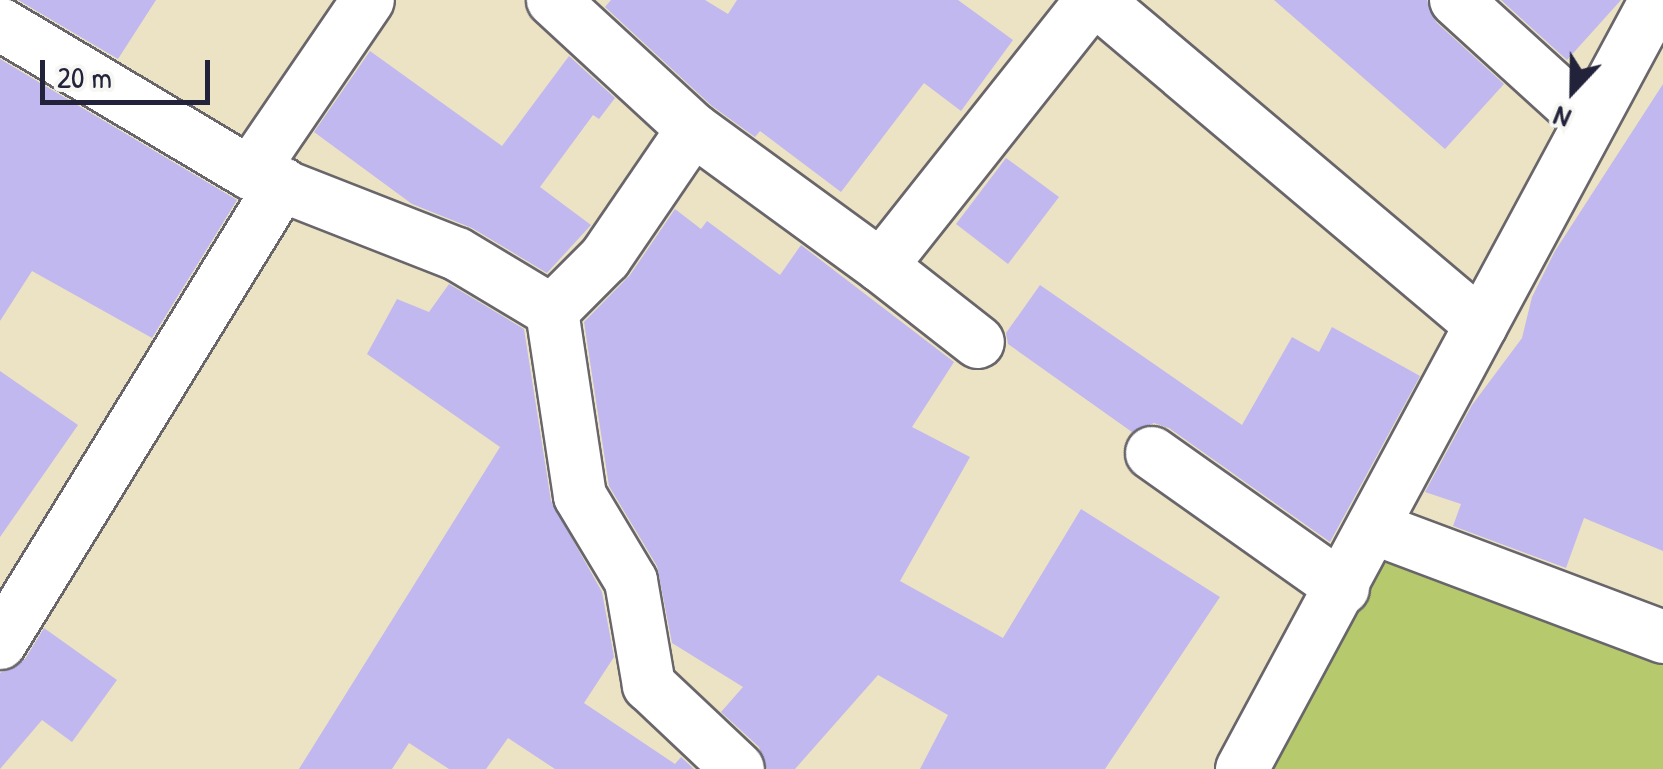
<!DOCTYPE html>
<html>
<head>
<meta charset="utf-8">
<style>
	body { margin:0 }
	#map { position:relative; width:1663px; height:769px; overflow:hidden; background:#ece3c4; font-family:"Patrick Hand",sans-serif }
	div>[style] { position:absolute }
	[style*='--x'] { left:calc(var(--x)*1px); top:calc(var(--y)*1px); width:calc(var(--w)*1px); rotate:calc(var(--a)*1deg) }
	.green>* { inset:0; background:#b6c96d }
	.building>* { inset:0; background:#c0b8ef }
	.roads { filter:drop-shadow(2px 0 #69666b) drop-shadow(-2px 0 #69666b) drop-shadow(0 2px #69666b) drop-shadow(0 -2px #69666b) }
	.street>* { height:52px; margin:-26px; padding:0 26px; transform-origin:26px; border-radius:26px; background:#fff }
	span { translate:-50% -50%; white-space:nowrap; text-align:center; line-height:1.15; -webkit-text-stroke:8px #f6f6f2; paint-order:stroke }
	.north { position:absolute; left:1523px; top:40px; width:100px; height:100px; -webkit-text-stroke:8px #f6f6f2; paint-order:stroke; rotate:202deg; font-size:28px; font-weight:700; line-height:40px; text-align:center; color:#22223b }
	.north::after { content:''; display:block; margin:auto; width:35px; height:45px; background:#22223b; clip-path:polygon(50% 0,100% 100%,50% 72%,0 100%) }
	.scale { position:absolute; left:40px; top:60px; width:170px; height:45px; box-sizing:border-box; border:5px solid #22223b; border-top:0; padding-left:12px; font-size:30px; line-height:35px; white-space:nowrap; color:#22223b; -webkit-text-stroke:8px #f6f6f2; paint-order:stroke }
</style>
</head>
<body>
<div id="map">
	<div class="green">
		<i style="clip-path:polygon(1381px 559px,1663px 651px,1663px 769px,1263px 769px)"></i>
	</div>
	<div class="building">
		<i style="clip-path:polygon(18px 0,156px 0,118px 59px)"></i>
		<i style="clip-path:polygon(611px 0,705px 0,728px 14px,737px 0,958px 0,1013px 40px,961px 111px,924px 83px,841px 192px,760px 131px,755px 137px,712px 106px,605px 7px)"></i>
		<i style="clip-path:polygon(1274px 0,1427px 0,1436px 22px,1504px 84px,1445px 149px)"></i>
		<i style="clip-path:polygon(1501px 0,1621px 0,1567px 60px)"></i>
		<i style="clip-path:polygon(370px 51px,502px 146px,569px 56px,615px 98px,599px 119px,593px 115px,540px 187px,591px 225px,547px 273px,472px 228px,412px 204px,314px 132px)"></i>
		<i style="clip-path:polygon(0 59px,237px 200px,152px 338px,32px 271px,0 321px)"></i>
		<i style="clip-path:polygon(1663px 84px,1663px 551px,1584px 518px,1566px 568px,1453px 526px,1461px 504px,1425px 492px,1472px 405px,1522px 338px,1532px 297px,1555px 251px)"></i>
		<i style="clip-path:polygon(1006px 158px,1059px 197px,1008px 264px,956px 224px)"></i>
		<i style="clip-path:polygon(675px 209px,701px 229px,707px 221px,780px 275px,801px 245px,954px 362px,912px 427px,970px 457px,900px 581px,1003px 638px,1081px 509px,1220px 597px,1105px 769px,920px 769px,948px 715px,878px 675px,795px 769px,767px 769px,759px 747px,721px 712px,743px 687px,672px 643px,657px 566px,609px 486px,584px 322px,630px 275px)"></i>
		<i style="clip-path:polygon(449px 284px,524px 329px,551px 501px,602px 592px,614px 657px,584px 703px,675px 764px,681px 757px,694px 769px,555px 769px,508px 738px,486px 769px,449px 769px,409px 743px,392px 769px,299px 769px,500px 447px,367px 354px,397px 299px,429px 312px)"></i>
		<i style="clip-path:polygon(1040px 285px,1242px 425px,1292px 337px,1319px 352px,1332px 327px,1420px 376px,1330px 542px,1169px 428px,1154px 423px,1132px 432px,1008px 344px,1006px 333px)"></i>
		<i style="clip-path:polygon(0 371px,78px 425px,0 537px)"></i>
		<i style="clip-path:polygon(44px 628px,117px 680px,72px 742px,42px 720px,0 769px,0 673px,25px 659px)"></i>
	</div>
	<div class="roads">
		<div class="street">
			<i style="--x:553;--y:0;--w:190;--a:42.7"></i>
			<i style="--x:693;--y:129;--w:233;--a:36.1"></i>
			<i style="--x:881;--y:266;--w:340;--a:-51.6"></i>
			<i style="--x:1096;--y:0;--w:504;--a:40.17"></i>
			<i style="--x:1456;--y:0;--w:181;--a:42.3"></i>
			<i style="--x:0;--y:24;--w:291;--a:30.8"></i>
			<i style="--x:250;--y:173;--w:222;--a:21.4"></i>
			<i style="--x:457;--y:254;--w:111;--a:31"></i>
			<i style="--x:552;--y:311;--w:187;--a:81.4"></i>
			<i style="--x:580;--y:496;--w:99;--a:59"></i>
			<i style="--x:631;--y:581;--w:106;--a:80.2"></i>
			<i style="--x:649;--y:685;--w:122;--a:43.3"></i>
			<i style="--x:250;--y:173;--w:209;--a:-55.7"></i>
			<i style="--x:881;--y:266;--w:123;--a:38.1"></i>
			<i style="--x:552;--y:311;--w:75;--a:-45"></i>
			<i style="--x:605;--y:258;--w:156;--a:-55.7"></i>
			<i style="--x:1152;--y:453;--w:234;--a:35.3"></i>
			<i style="--x:1376;--y:529;--w:307;--a:20.6"></i>
			<i style="--x:0;--y:643;--w:539;--a:-58.43"></i>
			<i style="--x:1242;--y:769;--w:873;--a:-61.7"></i>
		</div>
	</div>
	<div class="north">N</div>
	<div class="scale">20 m</div>
</div>
</body>
</html>
